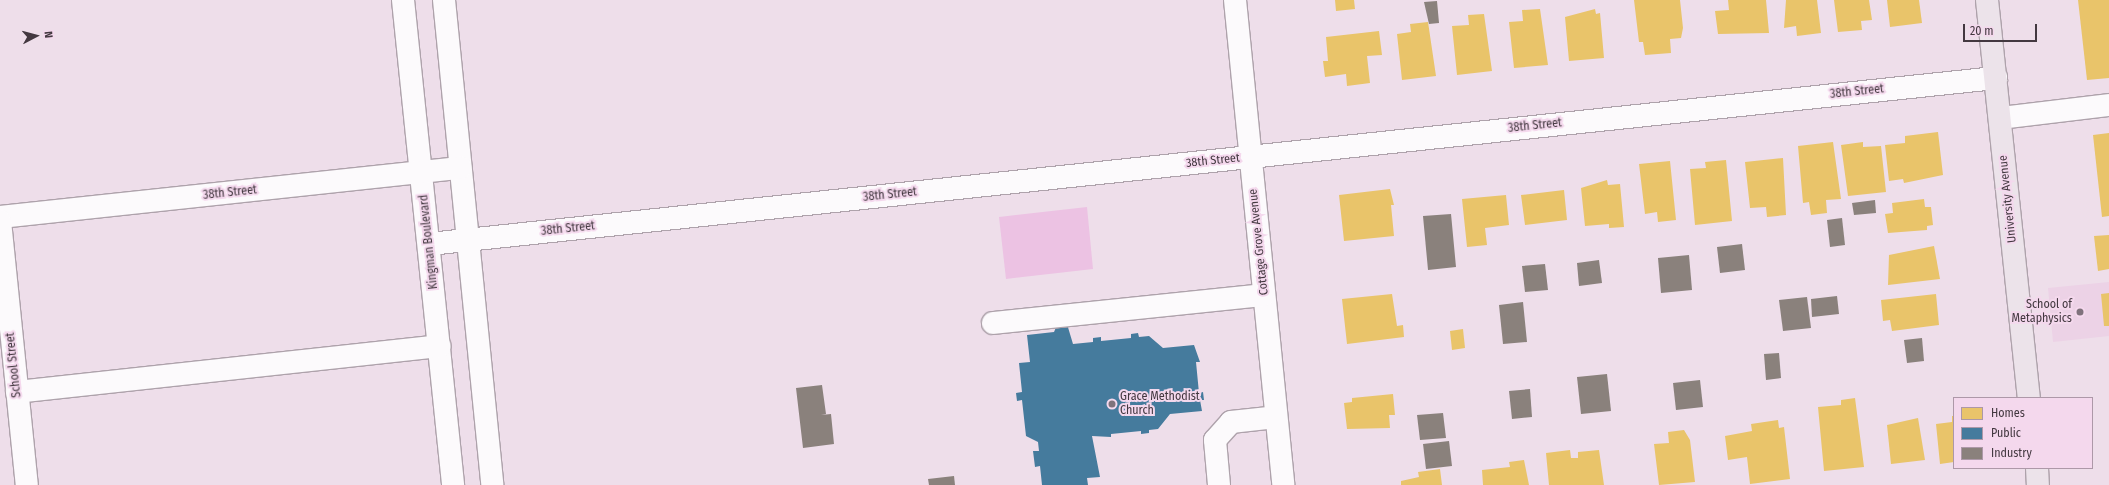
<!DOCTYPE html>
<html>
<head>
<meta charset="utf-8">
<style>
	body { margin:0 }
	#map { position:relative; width:2109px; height:485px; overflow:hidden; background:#eedeea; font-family:"Fira Sans Condensed",sans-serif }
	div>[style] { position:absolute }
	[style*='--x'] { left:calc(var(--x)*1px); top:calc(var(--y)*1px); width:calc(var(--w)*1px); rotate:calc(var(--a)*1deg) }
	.built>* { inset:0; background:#ecd2e6 }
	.green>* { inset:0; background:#ecc2e3 }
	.homes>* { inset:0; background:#e9c46a }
	.public>* { inset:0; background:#457b9d }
	.industry>* { inset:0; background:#8a817c }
	.roads { filter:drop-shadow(1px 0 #aea2ab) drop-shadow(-1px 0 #aea2ab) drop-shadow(0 1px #aea2ab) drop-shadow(0 -1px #aea2ab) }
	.minor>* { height:22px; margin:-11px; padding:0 11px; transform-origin:11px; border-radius:11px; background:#fcfafc }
	.major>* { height:22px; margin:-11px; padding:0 11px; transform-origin:11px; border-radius:11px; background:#ece3ea }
	.dots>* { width:11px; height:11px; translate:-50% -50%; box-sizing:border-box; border:2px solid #f4d8ed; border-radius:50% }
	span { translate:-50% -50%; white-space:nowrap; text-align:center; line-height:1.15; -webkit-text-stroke:4px #f4d8ed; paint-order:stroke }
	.street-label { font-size:12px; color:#433840 }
	.poi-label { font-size:12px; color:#433840 }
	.right { translate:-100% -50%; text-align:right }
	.left { translate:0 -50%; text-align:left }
	.legend { position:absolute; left:1953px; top:397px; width:140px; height:72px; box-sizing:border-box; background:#f4d8ed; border:1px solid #ad98a8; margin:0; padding:5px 7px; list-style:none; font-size:12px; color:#433840 }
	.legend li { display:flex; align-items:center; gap:8px; height:20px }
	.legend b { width:20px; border:1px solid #ad98a8 }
	.north { position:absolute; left:16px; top:16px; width:40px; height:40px; -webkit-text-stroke:3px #f4d8ed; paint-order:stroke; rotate:84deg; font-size:11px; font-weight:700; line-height:16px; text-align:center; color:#433840 }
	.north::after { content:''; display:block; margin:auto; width:14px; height:18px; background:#433840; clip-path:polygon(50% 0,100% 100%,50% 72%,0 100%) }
	.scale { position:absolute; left:1963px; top:24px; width:74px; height:18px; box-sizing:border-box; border:2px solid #433840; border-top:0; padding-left:5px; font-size:12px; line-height:14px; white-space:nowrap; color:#433840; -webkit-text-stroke:3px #f4d8ed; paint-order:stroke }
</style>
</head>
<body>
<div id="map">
	<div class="built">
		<i style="clip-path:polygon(2109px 282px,2109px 336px,2053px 342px,2048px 288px)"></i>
	</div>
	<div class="green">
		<i style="clip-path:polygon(1087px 207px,1093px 269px,1006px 279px,999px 217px)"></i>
	</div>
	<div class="homes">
		<i style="clip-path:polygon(1335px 0,1354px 0,1355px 9px,1336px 11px)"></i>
		<i style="clip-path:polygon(1634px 0,1680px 0,1683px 28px,1681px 38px,1670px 39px,1671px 53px,1645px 55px,1643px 42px,1639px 42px)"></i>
		<i style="clip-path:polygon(1728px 0,1766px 0,1769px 33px,1718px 34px,1715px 11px,1729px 10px)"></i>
		<i style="clip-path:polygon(1786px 0,1817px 0,1821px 33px,1797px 36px,1796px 26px,1784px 28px)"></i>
		<i style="clip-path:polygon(1834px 0,1869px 0,1872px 20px,1861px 21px,1862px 30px,1838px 32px)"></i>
		<i style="clip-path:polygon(1887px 0,1919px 0,1922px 23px,1890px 27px)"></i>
		<i style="clip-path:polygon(2078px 0,2109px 0,2109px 78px,2087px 80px)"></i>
		<i style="clip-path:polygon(1540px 9px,1548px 65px,1514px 68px,1509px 22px,1523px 21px,1522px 10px)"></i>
		<i style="clip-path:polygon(1595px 9px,1596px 14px,1600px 13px,1604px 58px,1569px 61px,1565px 17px)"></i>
		<i style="clip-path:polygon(1484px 14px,1492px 71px,1457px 75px,1452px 26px,1469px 25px,1468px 15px)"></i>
		<i style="clip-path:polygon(1428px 22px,1436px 76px,1402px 80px,1397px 34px,1411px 32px,1410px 24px)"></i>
		<i style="clip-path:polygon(1379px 31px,1382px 55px,1367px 56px,1370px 83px,1347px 86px,1346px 74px,1325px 77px,1323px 61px,1328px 61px,1326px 37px)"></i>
		<i style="clip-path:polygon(1938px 132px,1943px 175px,1904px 183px,1903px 179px,1889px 181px,1885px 145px,1905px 143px,1905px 136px)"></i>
		<i style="clip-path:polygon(2109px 133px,2109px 216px,2102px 217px,2093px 135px)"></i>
		<i style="clip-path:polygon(1833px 142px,1841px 199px,1826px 200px,1827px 213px,1811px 215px,1809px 202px,1803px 203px,1798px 146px)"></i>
		<i style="clip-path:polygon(1863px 142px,1863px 147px,1881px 146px,1886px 192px,1848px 196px,1841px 145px)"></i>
		<i style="clip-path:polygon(1783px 158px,1786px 215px,1767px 217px,1766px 207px,1750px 208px,1745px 162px)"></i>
		<i style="clip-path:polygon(1726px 160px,1732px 221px,1695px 225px,1690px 169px,1706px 168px,1705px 162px)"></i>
		<i style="clip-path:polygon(1670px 161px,1676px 220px,1658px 222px,1657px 212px,1645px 214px,1639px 164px)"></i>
		<i style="clip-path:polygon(1607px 180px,1608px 185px,1620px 184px,1624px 227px,1609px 228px,1609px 224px,1585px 226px,1581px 188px)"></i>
		<i style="clip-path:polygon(1390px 189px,1394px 205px,1391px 205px,1394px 236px,1344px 241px,1339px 195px)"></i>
		<i style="clip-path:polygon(1564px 190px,1567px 220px,1525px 225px,1521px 195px)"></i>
		<i style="clip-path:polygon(1506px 195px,1509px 225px,1485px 228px,1487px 245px,1467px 247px,1462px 199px)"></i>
		<i style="clip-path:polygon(1924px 199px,1925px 207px,1931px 207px,1933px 225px,1927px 226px,1927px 230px,1888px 233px,1885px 214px,1893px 213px,1892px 203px)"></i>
		<i style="clip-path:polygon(2109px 235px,2109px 269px,2098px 271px,2094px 236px)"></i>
		<i style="clip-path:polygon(1934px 246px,1940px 279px,1888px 285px,1889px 255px)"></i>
		<i style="clip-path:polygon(2109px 293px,2109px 326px,2104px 326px,2101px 294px)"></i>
		<i style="clip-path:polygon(1392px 294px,1397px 326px,1403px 325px,1404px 337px,1347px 344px,1342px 299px)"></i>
		<i style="clip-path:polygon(1936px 294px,1939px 325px,1892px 331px,1890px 320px,1883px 321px,1881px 300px)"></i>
		<i style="clip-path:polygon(1463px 329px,1465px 348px,1452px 350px,1450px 331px)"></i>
		<i style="clip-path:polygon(1393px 394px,1395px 415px,1389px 415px,1390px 428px,1347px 429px,1344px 403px,1352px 402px,1352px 398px)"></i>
		<i style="clip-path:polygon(1855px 398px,1864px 467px,1824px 471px,1818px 407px,1841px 405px,1841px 400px)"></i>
		<i style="clip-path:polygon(1952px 416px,1954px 416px,1954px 462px,1940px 464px,1936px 424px,1952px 422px)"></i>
		<i style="clip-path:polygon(1918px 418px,1925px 460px,1891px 464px,1887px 425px)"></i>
		<i style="clip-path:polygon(1778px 420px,1779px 428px,1784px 427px,1790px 479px,1750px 484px,1747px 457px,1728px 460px,1725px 436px,1752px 431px,1751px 424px)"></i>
		<i style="clip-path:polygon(1684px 430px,1690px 440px,1695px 482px,1659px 485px,1654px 444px,1669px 443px,1668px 432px)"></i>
		<i style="clip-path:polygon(1570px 450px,1571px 458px,1578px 458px,1578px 452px,1599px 450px,1604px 485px,1549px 485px,1546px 453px)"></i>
		<i style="clip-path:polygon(1524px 460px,1529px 485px,1483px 485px,1482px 470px,1510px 467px,1509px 462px)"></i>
		<i style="clip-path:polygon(1440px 469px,1442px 485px,1401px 485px,1401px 481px,1419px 477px,1418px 472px)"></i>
	</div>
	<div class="public">
		<i style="clip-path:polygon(1067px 324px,1073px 344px,1093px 342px,1093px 338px,1101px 337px,1101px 341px,1131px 338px,1131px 334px,1138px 333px,1139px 337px,1149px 336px,1163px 348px,1194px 345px,1200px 362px,1196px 362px,1199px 393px,1203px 392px,1204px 400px,1200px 400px,1202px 411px,1170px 414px,1158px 429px,1149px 430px,1149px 433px,1141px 434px,1141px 431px,1111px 434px,1111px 437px,1092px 436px,1100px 477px,1087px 478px,1088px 485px,1042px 485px,1040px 466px,1035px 467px,1033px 451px,1039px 451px,1038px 442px,1026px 436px,1022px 400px,1017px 401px,1016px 393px,1022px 392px,1019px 363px,1030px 362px,1027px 335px,1054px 332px,1057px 325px)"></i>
	</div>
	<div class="industry">
		<i style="clip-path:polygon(1437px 1px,1439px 23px,1429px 24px,1424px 2px)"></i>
		<i style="clip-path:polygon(1875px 200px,1876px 213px,1854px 215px,1852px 203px)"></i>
		<i style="clip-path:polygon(1451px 214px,1456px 267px,1428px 270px,1423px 216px)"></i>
		<i style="clip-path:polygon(1842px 218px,1845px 245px,1830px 247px,1827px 220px)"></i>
		<i style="clip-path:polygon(1742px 244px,1745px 270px,1720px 273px,1717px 247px)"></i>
		<i style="clip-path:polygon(1689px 255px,1692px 290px,1661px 293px,1658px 258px)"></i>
		<i style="clip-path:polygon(1599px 260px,1602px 283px,1579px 286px,1577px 263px)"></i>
		<i style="clip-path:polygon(1545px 264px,1548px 290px,1525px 292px,1522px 266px)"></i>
		<i style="clip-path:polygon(1837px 296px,1839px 314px,1812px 317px,1811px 299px)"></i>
		<i style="clip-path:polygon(1807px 297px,1811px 328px,1783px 331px,1779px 300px)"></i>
		<i style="clip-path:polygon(1523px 302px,1527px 342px,1503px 344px,1499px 305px)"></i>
		<i style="clip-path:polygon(1922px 338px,1924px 361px,1907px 363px,1904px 340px)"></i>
		<i style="clip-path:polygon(1779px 353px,1781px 378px,1766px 380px,1764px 354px)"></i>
		<i style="clip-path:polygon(1607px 374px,1611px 411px,1581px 414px,1577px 377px)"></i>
		<i style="clip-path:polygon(1700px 380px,1703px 407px,1676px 410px,1673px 383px)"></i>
		<i style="clip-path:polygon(822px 385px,826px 414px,821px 415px,831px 414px,834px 444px,803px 448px,796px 388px)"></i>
		<i style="clip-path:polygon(1530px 389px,1532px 417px,1512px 419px,1509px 391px)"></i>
		<i style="clip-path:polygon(1443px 413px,1446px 438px,1420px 440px,1417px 415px)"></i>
		<i style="clip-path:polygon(1449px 441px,1452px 466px,1426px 469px,1423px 444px)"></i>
		<i style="clip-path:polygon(954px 476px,955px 485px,929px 485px,928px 479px)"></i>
	</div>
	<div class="roads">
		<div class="minor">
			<i style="--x:403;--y:0;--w:488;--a:84.1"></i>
			<i style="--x:444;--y:0;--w:487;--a:84.3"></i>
			<i style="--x:1235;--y:0;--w:487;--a:84.3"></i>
			<i style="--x:2000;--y:118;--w:110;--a:-6.8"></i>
			<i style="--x:0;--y:217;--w:463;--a:-6.1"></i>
			<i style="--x:0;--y:221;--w:265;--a:84.2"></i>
			<i style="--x:429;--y:244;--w:1576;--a:-6.05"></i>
			<i style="--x:993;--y:323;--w:272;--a:-5.9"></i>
			<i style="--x:17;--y:392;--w:425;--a:-6.2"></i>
			<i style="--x:1219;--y:485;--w:45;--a:-95.1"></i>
			<i style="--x:1215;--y:440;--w:24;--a:-48"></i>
			<i style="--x:1231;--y:422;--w:45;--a:-6.3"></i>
		</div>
		<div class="major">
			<i style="--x:1987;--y:0;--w:400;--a:84"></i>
			<i style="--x:2037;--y:468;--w:17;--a:87"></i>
		</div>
	</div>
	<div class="dots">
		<i style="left:2080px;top:312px;background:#7f727c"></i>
		<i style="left:1112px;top:404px;background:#7f727c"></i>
	</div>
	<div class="street-label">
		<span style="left:1857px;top:92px;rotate:-6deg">38th Street</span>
		<span style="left:1535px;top:126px;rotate:-6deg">38th Street</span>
		<span style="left:1213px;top:161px;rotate:-6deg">38th Street</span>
		<span style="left:230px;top:193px;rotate:-6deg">38th Street</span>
		<span style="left:890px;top:195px;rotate:-6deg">38th Street</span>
		<span style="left:2008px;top:199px;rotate:-96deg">University Avenue</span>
		<span style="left:568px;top:229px;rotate:-6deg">38th Street</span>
		<span style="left:429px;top:242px;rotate:-96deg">Kingman Boulevard</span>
		<span style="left:1259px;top:242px;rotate:-96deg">Cottage Grove Avenue</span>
		<span style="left:14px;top:365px;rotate:-96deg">School Street</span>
	</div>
	<div class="poi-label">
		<span class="right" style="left:2072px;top:312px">School of<br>Metaphysics</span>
		<span class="left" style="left:1120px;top:404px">Grace Methodist<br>Church</span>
	</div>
	<ul class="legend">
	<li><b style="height:11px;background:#e9c46a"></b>Homes</li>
	<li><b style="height:11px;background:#457b9d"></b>Public</li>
	<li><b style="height:11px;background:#8a817c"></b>Industry</li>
	</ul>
	<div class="north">N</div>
	<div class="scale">20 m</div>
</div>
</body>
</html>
